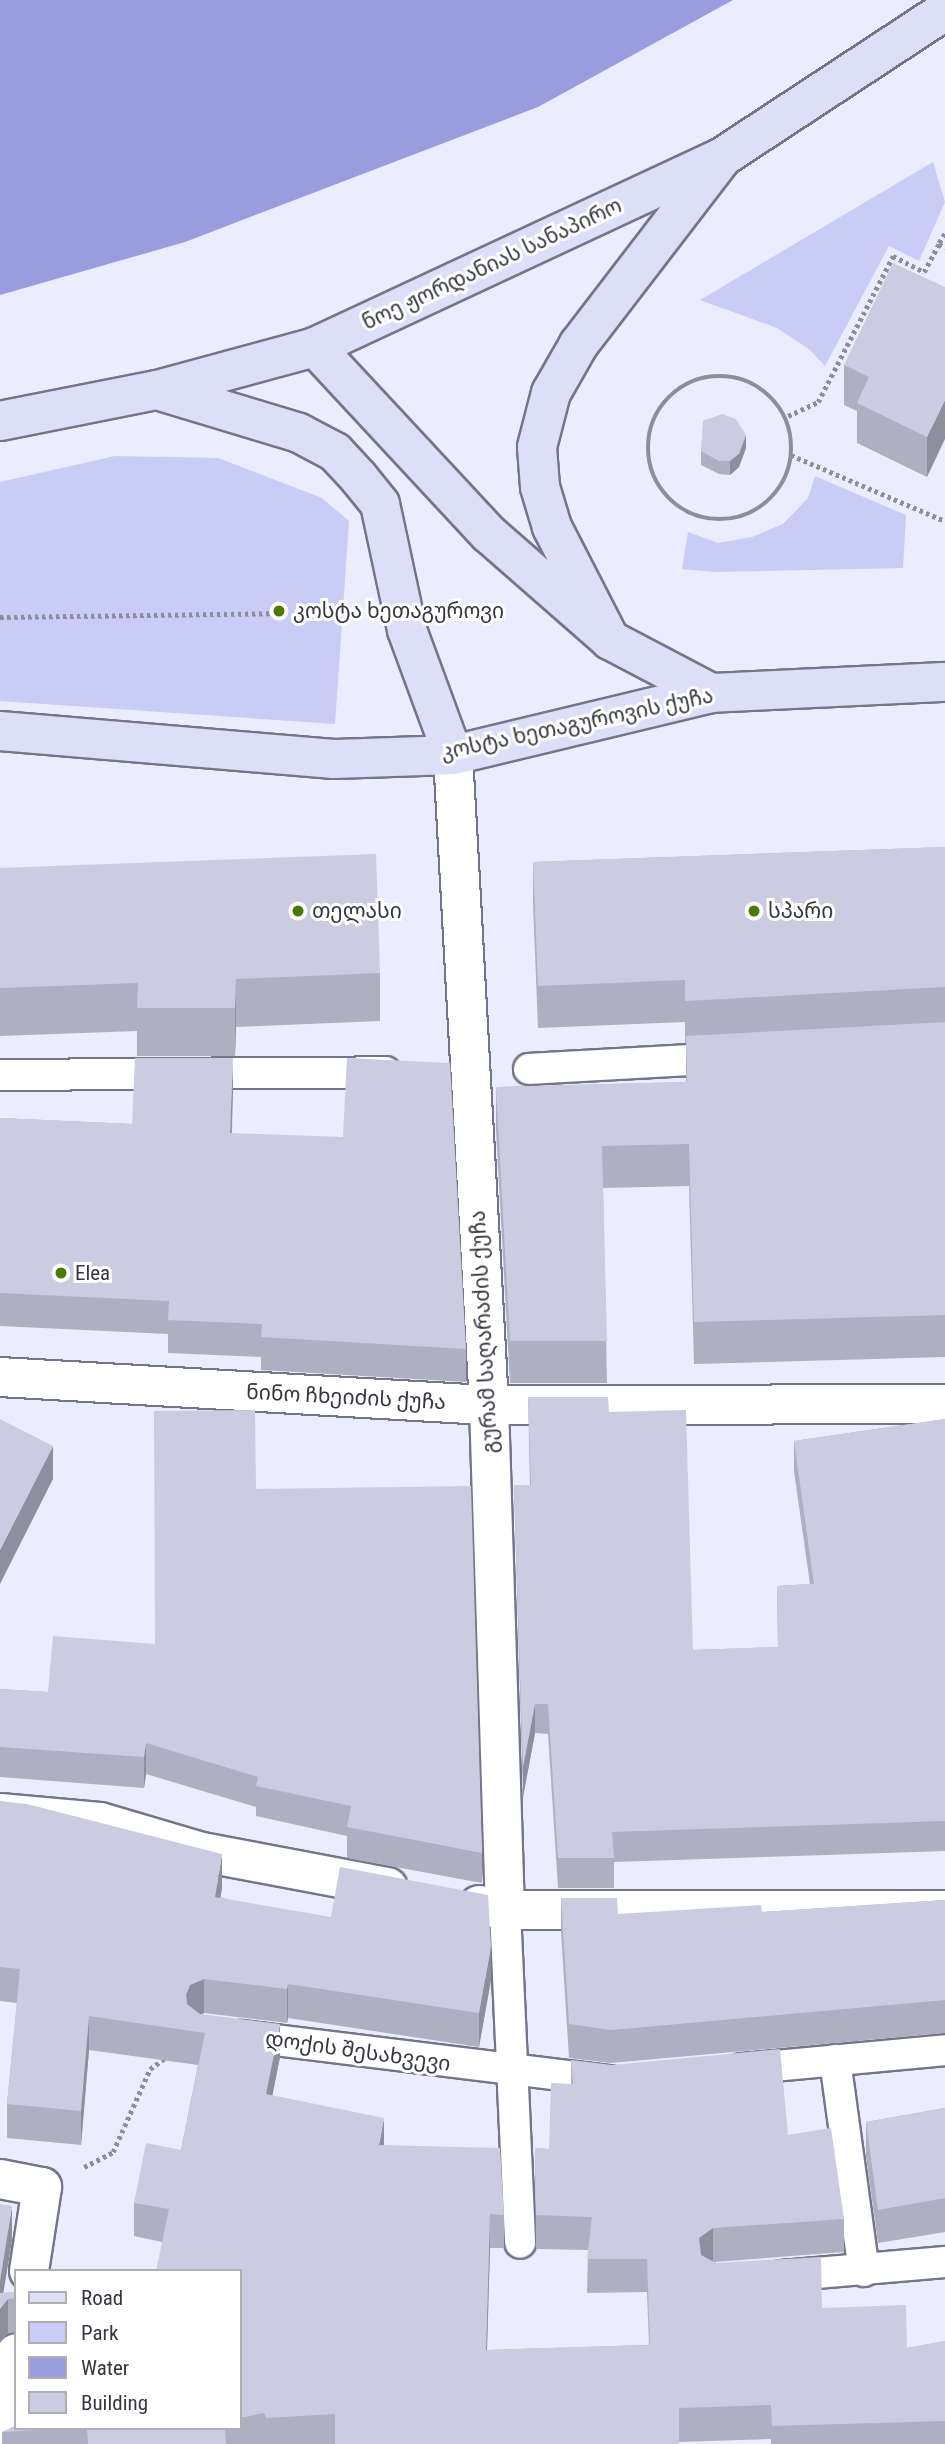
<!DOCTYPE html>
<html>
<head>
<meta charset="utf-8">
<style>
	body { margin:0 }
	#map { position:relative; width:945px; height:2444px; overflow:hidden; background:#ebecfe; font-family:"Roboto Condensed","Noto Sans Georgian",sans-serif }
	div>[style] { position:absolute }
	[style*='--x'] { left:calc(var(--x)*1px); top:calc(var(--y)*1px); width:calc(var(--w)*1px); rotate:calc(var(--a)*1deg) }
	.green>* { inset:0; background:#c9ccf4 }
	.water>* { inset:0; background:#999cde }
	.path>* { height:4.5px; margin-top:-2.25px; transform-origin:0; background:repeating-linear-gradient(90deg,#8d8e9a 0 3.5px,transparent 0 7px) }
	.path>.ring { margin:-2.25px; padding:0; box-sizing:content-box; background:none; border:4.5px solid #8d8e9a; border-radius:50% }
	.roads { filter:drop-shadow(2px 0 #737588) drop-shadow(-2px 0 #737588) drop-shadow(0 2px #737588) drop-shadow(0 -2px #737588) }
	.lane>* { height:30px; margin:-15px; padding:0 15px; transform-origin:15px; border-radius:15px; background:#fff }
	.street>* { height:38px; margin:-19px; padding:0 19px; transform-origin:19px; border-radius:19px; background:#fff }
	.primary>* { height:38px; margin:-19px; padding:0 19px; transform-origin:19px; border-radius:19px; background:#dddff9 }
	.wall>* { inset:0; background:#afafc2 }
	.shaded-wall>* { inset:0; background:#8e8f9e }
	.building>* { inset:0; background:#cbcce2 }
	.dots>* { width:19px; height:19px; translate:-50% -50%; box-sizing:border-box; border:4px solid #fff; border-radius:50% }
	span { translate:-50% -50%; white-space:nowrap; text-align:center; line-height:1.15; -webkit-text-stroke:6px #fff; paint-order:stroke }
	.street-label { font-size:21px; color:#35363e }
	.poi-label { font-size:21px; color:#35363e }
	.left { translate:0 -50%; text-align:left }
	.legend { position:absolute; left:14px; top:2269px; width:228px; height:161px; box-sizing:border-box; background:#fff; border:2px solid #aeafb2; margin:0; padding:9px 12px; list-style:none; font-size:21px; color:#35363e }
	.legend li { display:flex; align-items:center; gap:14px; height:35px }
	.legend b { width:35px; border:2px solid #aeafb2 }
</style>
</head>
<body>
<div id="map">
	<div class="green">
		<i style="clip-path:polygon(933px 162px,945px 202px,919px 261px,889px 246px,825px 366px,809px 349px,777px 328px,700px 300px)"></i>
		<i style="clip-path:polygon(115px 456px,218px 458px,322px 498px,349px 521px,335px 724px,0 701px,0 482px)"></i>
		<i style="clip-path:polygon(815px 476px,906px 515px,903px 568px,713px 572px,682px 569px,688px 532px,718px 543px,752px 537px,783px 524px,808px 498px)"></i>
	</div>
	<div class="water">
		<i style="clip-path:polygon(0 0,733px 0,538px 107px,185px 242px,0 295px)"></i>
	</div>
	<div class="path">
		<i style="--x:945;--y:234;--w:12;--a:121"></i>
		<i style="--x:939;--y:244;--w:7;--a:27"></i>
		<i class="ring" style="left:648px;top:376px;width:139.5px;height:139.5px"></i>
		<i style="--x:788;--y:416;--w:33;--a:-25"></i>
		<i style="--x:818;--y:402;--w:164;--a:-62.8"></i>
		<i style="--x:893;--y:256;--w:35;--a:27"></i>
		<i style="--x:924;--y:272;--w:32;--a:-62"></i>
		<i style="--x:791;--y:455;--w:168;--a:23.2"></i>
		<i style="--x:0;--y:617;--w:272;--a:-0.8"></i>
		<i style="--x:84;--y:2167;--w:33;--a:-27"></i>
		<i style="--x:113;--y:2152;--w:91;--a:-66"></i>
		<i style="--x:150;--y:2069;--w:19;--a:-36"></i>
	</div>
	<div class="roads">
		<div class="lane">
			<i style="--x:529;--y:1069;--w:196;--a:-3.2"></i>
			<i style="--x:0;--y:1075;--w:386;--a:-0.4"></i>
			<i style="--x:505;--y:1910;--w:333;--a:87.4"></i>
			<i style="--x:242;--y:2036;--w:370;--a:7"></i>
			<i style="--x:835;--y:2060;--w:213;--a:82.2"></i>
			<i style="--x:742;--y:2069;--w:204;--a:-5.3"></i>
			<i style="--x:782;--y:2276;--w:164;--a:-4.9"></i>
		</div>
		<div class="street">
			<i style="--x:453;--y:755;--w:651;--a:86.83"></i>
			<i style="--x:489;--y:1405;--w:505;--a:88.19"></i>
			<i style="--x:0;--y:1377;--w:490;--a:3.3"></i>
			<i style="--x:489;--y:1405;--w:456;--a:-0.1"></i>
			<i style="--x:0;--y:1813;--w:100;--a:5.1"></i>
			<i style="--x:100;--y:1822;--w:106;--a:16.4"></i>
			<i style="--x:202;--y:1852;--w:189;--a:10.7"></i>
			<i style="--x:479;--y:1905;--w:26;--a:11"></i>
			<i style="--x:505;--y:1910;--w:440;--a:0"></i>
			<i style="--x:0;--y:2179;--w:43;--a:10.8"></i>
			<i style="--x:42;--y:2187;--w:85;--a:98.8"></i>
			<i style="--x:1;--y:2444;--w:92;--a:-80.6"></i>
		</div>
		<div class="primary">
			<i style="--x:315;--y:347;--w:255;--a:47.1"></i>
			<i style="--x:489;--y:534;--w:161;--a:41.2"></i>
			<i style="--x:610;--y:640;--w:114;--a:27.7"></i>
			<i style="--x:157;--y:390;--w:148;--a:16.8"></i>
			<i style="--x:299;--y:433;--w:41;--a:27.8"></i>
			<i style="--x:335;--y:452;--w:35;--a:47"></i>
			<i style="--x:359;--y:478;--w:33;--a:51"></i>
			<i style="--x:380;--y:504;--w:129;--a:77.9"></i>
			<i style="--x:407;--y:630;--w:133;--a:69.8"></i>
			<i style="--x:0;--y:421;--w:160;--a:-11.2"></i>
			<i style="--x:157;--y:390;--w:164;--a:-15.2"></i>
			<i style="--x:315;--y:347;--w:451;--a:-25"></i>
			<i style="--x:724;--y:156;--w:264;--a:-33.3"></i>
			<i style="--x:610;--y:640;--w:127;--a:-117.2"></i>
			<i style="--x:552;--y:527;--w:42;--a:-106.7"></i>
			<i style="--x:540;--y:487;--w:40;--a:-94.3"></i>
			<i style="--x:537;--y:447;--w:56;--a:-75.5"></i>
			<i style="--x:551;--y:393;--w:56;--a:-60.3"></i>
			<i style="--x:579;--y:344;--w:233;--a:-52.5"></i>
			<i style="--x:0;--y:731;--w:335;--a:4.8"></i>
			<i style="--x:334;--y:759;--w:119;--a:-1.9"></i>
			<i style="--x:453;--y:755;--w:265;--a:-13.5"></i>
			<i style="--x:711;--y:693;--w:234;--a:-2.7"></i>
		</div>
	</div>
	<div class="wall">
		<i style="clip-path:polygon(945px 287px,927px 477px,857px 443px,857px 411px,844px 405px,844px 365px)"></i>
		<i style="clip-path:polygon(746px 448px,739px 467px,730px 475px,719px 474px,701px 465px,701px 451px)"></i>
		<i style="clip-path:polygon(945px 847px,945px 1357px,694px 1364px,689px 1186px,603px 1188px,607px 1383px,510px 1383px,496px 1129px,496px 1087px,686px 1082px,686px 1043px,685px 1043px,685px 1022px,538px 1028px,533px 904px,533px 862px)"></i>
		<i style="clip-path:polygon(0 868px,380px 973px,380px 1021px,236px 1027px,235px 1056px,137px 1056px,137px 1031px,0 1036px)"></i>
		<i style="clip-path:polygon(233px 1091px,232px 1133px,466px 1349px,466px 1382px,261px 1370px,261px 1357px,168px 1353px,168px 1334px,0 1326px,0 1118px,132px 1124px)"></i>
		<i style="clip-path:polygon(528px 1397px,609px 1412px,693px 1650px,778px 1647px,777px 1586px,810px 1584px,794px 1471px,794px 1441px,945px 1419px,945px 1851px,614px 1862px,614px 1888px,558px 1888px,548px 1734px,535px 1733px,523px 1797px,514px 1485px,530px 1485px)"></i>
		<i style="clip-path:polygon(256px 1489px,482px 1853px,482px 1883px,347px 1858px,347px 1836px,256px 1816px,256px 1807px,146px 1774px,144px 1788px,0 1777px,0 1689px,48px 1692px,155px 1644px)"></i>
		<i style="clip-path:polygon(0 1801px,222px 1888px,220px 1897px,491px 1980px,479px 2047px,288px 2018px,287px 2023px,204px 2013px,202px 2014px,280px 2057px,272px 2096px,384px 2145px,504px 2215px,504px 2248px,490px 2248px,487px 2350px,649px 2345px,647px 2292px,587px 2293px,588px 2250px,536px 2249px,535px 2148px,549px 2149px,571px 2084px,571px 2060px,788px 2135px,844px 2219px,844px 2252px,714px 2262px,822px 2308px,907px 2348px,945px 2341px,945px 2444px,771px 2444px,771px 2439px,679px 2442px,679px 2444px,2px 2444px,2px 2432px,16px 2428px,240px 2428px,240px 2271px,162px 2242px,134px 2236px,134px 2203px,181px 2150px,198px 2065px,89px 2050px,81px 2145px,7px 2138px,7px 2104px,17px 2003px,0 2001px)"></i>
		<i style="clip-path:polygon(561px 1898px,618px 1914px,762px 1912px,945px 1900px,945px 2033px,611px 2063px,569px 2058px,561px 1932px)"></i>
		<i style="clip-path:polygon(945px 2108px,945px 2232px,878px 2243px,866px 2156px,866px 2122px)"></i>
		<i style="clip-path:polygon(0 2204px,12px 2240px,3px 2293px,16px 2292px,16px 2332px,8px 2333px,0 2342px)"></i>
	</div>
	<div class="shaded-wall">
		<i style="clip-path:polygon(945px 400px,945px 439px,927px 477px,927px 437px)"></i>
		<i style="clip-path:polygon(746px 435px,746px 448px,739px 467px,730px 475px,730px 461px)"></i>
		<i style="clip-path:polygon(236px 979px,236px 1027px,235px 1056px,235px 1008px)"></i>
		<i style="clip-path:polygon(233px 1058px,233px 1091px,230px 1166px,230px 1133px)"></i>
		<i style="clip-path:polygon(53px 1446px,53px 1479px,0 1584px,0 1550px)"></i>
		<i style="clip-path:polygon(535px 1704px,535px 1733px,523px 1797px,523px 1767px)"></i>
		<i style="clip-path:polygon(146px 1743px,146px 1774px,144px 1788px,144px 1757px)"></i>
		<i style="clip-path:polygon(222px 1854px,222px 1888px,215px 1930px,215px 1897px)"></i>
		<i style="clip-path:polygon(491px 1946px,491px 1980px,479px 2047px,479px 2013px)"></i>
		<i style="clip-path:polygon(204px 1979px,204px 2013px,190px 2019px,186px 1995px,190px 1985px)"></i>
		<i style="clip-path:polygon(288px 1984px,288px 2018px,287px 2023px,287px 1989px)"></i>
		<i style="clip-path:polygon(89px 2016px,89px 2050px,81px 2145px,81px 2111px)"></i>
		<i style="clip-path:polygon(280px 2024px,280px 2057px,266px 2128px,266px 2094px)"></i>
		<i style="clip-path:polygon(384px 2118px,384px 2152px,379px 2145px)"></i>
		<i style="clip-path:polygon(12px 2206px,12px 2240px,1px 2307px,8px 2299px,8px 2333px,0 2342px,0 2281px)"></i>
		<i style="clip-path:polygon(490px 2214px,490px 2248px,486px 2383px,486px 2350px)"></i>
		<i style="clip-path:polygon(713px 2228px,713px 2262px,699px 2272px,699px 2238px)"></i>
	</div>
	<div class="building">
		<i style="clip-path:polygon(893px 263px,945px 287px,945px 400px,927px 437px,857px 403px,869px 377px,844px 365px)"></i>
		<i style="clip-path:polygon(722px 414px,736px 419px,746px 435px,739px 454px,730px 461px,719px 461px,701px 451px,703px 421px)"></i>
		<i style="clip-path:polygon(945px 847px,945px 987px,685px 1001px,685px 980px,538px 986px,533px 862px)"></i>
		<i style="clip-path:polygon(376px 854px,380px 973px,236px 979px,235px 1008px,137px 1008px,138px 983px,0 988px,0 868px)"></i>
		<i style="clip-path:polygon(945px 1022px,945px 1315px,694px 1322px,689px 1144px,602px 1146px,607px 1341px,510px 1341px,496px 1087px,687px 1082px,686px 1036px)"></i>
		<i style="clip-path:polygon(135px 1058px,233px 1058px,230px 1133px,343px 1137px,347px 1058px,450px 1063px,466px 1349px,261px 1337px,262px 1324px,168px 1320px,169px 1301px,0 1293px,0 1118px,132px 1124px)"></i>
		<i style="clip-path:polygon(528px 1397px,608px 1397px,609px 1412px,686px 1410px,693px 1650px,778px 1647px,777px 1586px,814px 1584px,794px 1441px,945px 1419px,945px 1821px,612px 1832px,614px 1858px,558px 1858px,548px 1704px,535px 1704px,523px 1767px,514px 1485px,531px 1485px)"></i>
		<i style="clip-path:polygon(255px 1410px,256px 1489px,471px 1486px,482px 1853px,347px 1827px,351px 1806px,256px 1786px,258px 1777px,146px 1743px,144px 1757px,0 1747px,0 1689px,48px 1692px,53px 1636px,155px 1644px,154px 1411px)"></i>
		<i style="clip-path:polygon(0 1419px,53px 1446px,0 1550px)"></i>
		<i style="clip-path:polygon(0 1801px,27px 1804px,222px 1854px,215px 1897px,331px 1917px,340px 1867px,488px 1895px,491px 1946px,479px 2013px,288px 1984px,287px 1989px,204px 1979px,190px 1985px,186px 1995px,187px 2004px,200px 2014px,280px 2024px,266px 2094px,384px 2118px,379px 2145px,500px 2148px,504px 2215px,490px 2214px,486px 2350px,650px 2345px,647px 2259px,587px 2259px,592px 2217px,536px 2215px,535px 2148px,549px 2149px,551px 2083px,573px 2084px,571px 2060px,612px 2065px,780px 2049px,788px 2135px,831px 2128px,844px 2219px,713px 2228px,699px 2238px,701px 2255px,716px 2263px,821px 2257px,822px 2308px,906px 2305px,907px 2348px,945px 2341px,945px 2421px,772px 2426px,771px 2405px,679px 2408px,679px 2444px,335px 2444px,335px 2414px,266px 2418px,264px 2413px,240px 2418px,240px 2271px,156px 2271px,169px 2209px,134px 2203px,146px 2143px,181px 2150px,205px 2033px,89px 2016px,81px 2111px,7px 2104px,20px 1969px,0 1967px)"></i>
		<i style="clip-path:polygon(561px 1898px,617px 1898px,618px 1914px,761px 1905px,762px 1912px,945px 1900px,945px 2000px,611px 2030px,569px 2024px)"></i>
		<i style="clip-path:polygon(945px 2108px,945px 2198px,878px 2210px,866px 2122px)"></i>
		<i style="clip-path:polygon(0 2204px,12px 2206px,0 2281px)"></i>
		<i style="clip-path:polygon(16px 2292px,16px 2298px,8px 2299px,0 2309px,0 2293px)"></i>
		<i style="clip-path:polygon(16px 2425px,16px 2428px,68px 2428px,2px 2432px)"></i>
		<i style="clip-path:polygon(87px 2428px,225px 2428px,226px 2444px,88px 2444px)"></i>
	</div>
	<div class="dots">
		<i style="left:279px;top:611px;background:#497a02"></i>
		<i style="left:298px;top:911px;background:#497a02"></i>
		<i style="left:754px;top:911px;background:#497a02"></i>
		<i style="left:61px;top:1273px;background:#497a02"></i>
	</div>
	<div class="street-label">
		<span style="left:492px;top:264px;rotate:-25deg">ნოე ჟორდანიას სანაპირო</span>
		<span style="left:577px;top:724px;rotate:-12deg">კოსტა ხეთაგუროვის ქუჩა</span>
		<span style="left:484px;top:1332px;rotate:-93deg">გურამ საღარაძის ქუჩა</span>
		<span style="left:346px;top:1397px;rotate:3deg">ნინო ჩხეიძის ქუჩა</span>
		<span style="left:358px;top:2051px;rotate:8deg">დოქის შესახვევი</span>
	</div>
	<div class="poi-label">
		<span class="left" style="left:293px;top:611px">კოსტა ხეთაგუროვი</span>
		<span class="left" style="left:312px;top:911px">თელასი</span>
		<span class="left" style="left:768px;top:911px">სპარი</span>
		<span class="left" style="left:75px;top:1273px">Elea</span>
	</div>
	<ul class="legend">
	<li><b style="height:9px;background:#dddff9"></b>Road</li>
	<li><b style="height:19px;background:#c9ccf4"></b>Park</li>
	<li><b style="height:19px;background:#999cde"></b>Water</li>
	<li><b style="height:19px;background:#cbcce2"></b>Building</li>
	</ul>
</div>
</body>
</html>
